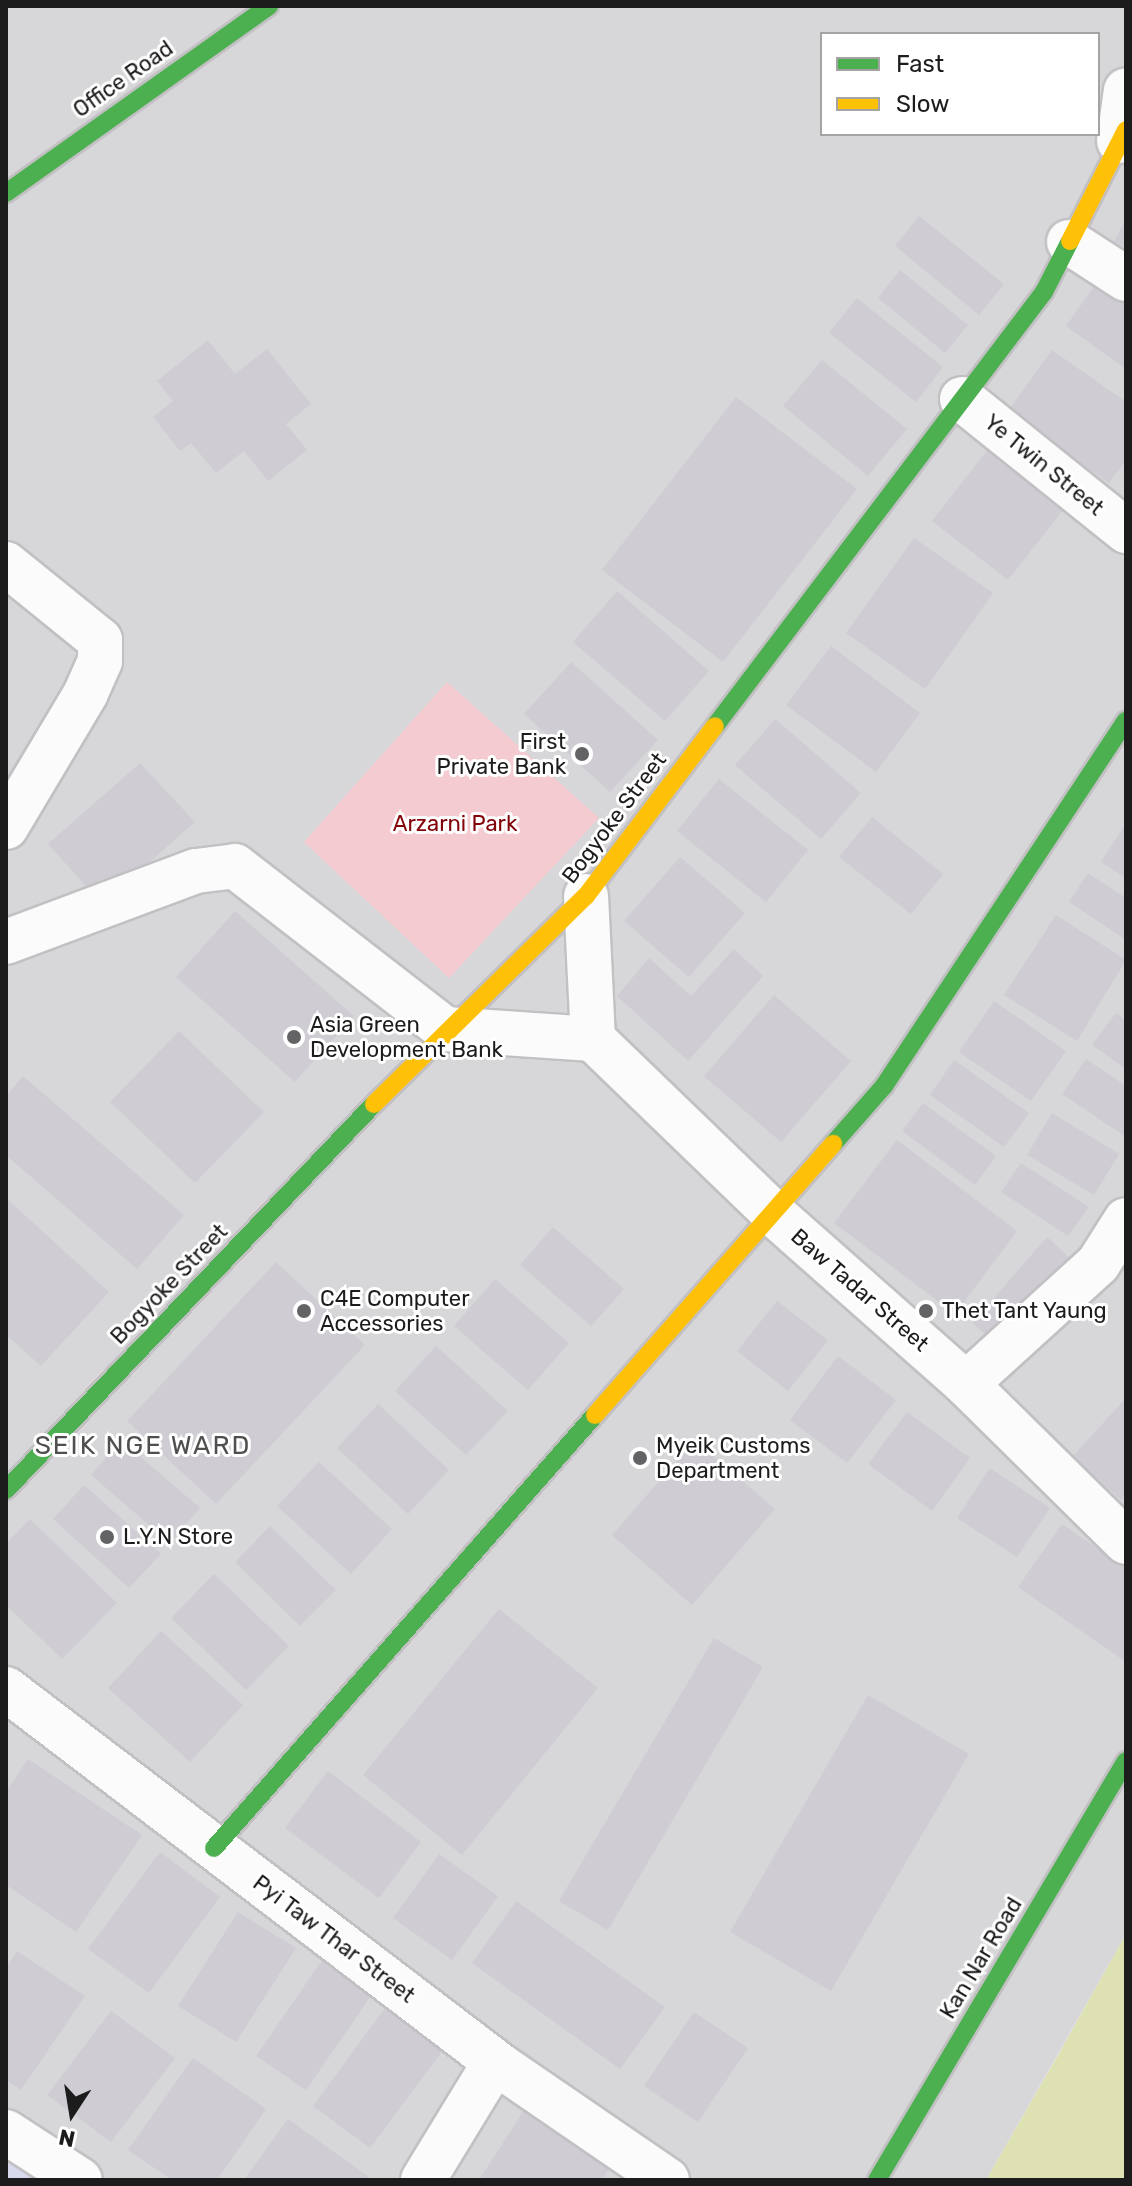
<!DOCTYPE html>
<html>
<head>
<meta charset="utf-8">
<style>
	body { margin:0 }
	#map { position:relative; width:1132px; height:2186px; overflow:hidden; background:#e7e4ea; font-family:Rubik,sans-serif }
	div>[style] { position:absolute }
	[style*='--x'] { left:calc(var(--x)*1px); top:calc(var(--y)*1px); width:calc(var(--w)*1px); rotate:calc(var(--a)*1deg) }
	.residential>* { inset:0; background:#d7d6d9 }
	.commercial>* { inset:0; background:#d9d9ee }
	.park>* { inset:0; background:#f4cbd0 }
	.water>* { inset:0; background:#dee2b3 }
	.building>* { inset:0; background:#cfcdd3 }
	.roads { filter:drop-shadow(2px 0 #c2c0c3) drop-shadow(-2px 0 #c2c0c3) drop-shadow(0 2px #c2c0c3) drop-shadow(0 -2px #c2c0c3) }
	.street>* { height:44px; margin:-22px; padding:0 22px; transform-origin:22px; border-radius:22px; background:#fbfbfc }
	.fast>* { height:18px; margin:-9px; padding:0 9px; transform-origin:9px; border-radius:9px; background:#4caf50 }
	.slow>* { height:18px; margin:-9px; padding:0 9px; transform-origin:9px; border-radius:9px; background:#ffc107 }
	.dots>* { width:22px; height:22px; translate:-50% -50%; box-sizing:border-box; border:4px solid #fff; border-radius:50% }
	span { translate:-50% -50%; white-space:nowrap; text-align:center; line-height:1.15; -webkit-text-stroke:6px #fff; paint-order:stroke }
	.street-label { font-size:22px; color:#1c1c1c }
	.poi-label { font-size:22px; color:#1c1c1c }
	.right { translate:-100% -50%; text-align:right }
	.left { translate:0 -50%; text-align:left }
	.park-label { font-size:22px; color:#820208 }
	.quarter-label { font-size:26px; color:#4f4f4f; letter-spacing:2px }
	.frame { position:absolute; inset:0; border:8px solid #1c1c1c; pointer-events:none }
	.legend { position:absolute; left:820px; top:32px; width:280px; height:104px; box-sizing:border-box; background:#fff; border:2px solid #a4a4a4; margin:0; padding:10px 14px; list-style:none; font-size:24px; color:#1c1c1c }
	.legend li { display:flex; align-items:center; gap:16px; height:40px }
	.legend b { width:40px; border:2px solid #a4a4a4 }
	.north { position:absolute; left:32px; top:2074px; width:80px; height:80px; -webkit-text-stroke:6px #fff; paint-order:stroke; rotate:192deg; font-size:22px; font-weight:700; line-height:32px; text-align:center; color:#1c1c1c }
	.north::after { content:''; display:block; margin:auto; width:28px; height:36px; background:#1c1c1c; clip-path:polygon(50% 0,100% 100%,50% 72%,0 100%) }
</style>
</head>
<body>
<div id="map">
	<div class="residential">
		<i style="clip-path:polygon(evenodd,6px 6px,1126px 6px,1126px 1934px,986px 2180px,6px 2180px,6px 6px,822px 34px,1098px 34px,1098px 134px,822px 134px,822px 34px)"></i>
	</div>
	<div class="commercial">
		<i style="clip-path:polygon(6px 2155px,45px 2180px,6px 2180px)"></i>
	</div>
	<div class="park">
		<i style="clip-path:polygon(447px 682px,599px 818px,449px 978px,304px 842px)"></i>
	</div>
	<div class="water">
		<i style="clip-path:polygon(1126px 1934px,1126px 2180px,986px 2180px,1058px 2055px)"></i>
	</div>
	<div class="building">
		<i style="clip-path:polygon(919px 216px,1004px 284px,979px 315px,895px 246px)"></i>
		<i style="clip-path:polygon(1126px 220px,1126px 248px,1114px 241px)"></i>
		<i style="clip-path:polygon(900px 270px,968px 325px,945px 353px,878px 298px)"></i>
		<i style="clip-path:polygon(1098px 281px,1126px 301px,1126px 369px,1066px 326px)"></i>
		<i style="clip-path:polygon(857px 298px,943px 367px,916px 402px,829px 333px)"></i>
		<i style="clip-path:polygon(208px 340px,235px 374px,267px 349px,311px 404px,286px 424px,307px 450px,268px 481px,244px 451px,216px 473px,191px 443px,180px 451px,153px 417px,173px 401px,157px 381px)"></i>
		<i style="clip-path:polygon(1052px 350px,1126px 402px,1126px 460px,1109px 483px,1008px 411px)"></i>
		<i style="clip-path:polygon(822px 360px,907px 429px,868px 476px,783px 406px)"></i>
		<i style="clip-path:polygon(736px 397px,857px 489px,723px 662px,602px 570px)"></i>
		<i style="clip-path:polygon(995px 440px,1071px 500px,1008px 580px,932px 521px)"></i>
		<i style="clip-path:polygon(914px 538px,993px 593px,925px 689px,846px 633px)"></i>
		<i style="clip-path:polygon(617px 591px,709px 671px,665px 721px,573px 642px)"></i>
		<i style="clip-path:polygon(831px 646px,920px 713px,876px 772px,786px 705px)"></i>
		<i style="clip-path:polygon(571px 662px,658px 740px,610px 792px,524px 714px)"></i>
		<i style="clip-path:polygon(775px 719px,861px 793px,821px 839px,735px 765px)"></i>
		<i style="clip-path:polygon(140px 763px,195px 822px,102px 904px,48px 844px)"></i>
		<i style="clip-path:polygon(719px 779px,808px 850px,766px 902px,677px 831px)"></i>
		<i style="clip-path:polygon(872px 817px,943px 874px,911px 914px,839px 857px)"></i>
		<i style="clip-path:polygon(1126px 823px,1126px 878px,1101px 862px)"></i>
		<i style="clip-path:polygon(680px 857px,745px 913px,689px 977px,624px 921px)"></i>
		<i style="clip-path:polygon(1088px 873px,1126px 898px,1126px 940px,1069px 902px)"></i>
		<i style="clip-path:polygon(235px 911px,354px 1016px,295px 1082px,176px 977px)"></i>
		<i style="clip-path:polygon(1056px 915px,1126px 960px,1077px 1041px,1004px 995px)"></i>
		<i style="clip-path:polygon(734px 949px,763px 976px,688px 1061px,617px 996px,649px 958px,691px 996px)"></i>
		<i style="clip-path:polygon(774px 995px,851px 1061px,781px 1142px,704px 1076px)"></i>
		<i style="clip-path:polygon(994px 1001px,1066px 1051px,1031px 1101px,959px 1052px)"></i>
		<i style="clip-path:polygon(1116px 1013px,1126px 1020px,1126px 1069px,1092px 1045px)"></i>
		<i style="clip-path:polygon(179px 1031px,264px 1112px,195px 1183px,110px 1102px)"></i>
		<i style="clip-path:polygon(1086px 1059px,1126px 1086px,1126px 1137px,1062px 1094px)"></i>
		<i style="clip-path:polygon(954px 1060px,1029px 1113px,1004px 1147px,930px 1095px)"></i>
		<i style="clip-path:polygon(23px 1076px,184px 1215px,137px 1269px,6px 1155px,6px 1096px)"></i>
		<i style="clip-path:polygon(923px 1103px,996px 1156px,975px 1185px,902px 1131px)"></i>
		<i style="clip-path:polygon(1052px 1113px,1119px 1154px,1094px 1195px,1027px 1155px)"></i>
		<i style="clip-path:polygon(897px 1140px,1017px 1231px,955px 1314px,834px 1223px)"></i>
		<i style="clip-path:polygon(1021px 1163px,1089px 1207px,1068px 1236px,1001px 1192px)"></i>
		<i style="clip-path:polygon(6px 1198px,109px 1292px,41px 1366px,6px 1335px)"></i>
		<i style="clip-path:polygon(553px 1227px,624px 1289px,591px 1326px,520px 1265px)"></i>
		<i style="clip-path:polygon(1047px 1237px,1069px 1257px,995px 1343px,972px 1323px)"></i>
		<i style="clip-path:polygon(276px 1262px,365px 1345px,216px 1504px,127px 1421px)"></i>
		<i style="clip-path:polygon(495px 1279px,569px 1343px,528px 1390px,454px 1326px)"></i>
		<i style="clip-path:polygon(777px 1301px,828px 1340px,788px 1391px,737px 1351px)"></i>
		<i style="clip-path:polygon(436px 1346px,508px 1411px,466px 1455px,395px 1391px)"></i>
		<i style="clip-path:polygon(838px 1356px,896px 1400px,847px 1463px,790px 1420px)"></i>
		<i style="clip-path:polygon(1126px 1398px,1126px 1494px,1121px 1500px,1073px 1456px)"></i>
		<i style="clip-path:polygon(378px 1404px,449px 1470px,408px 1514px,337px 1448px)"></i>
		<i style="clip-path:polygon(907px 1412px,970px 1458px,932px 1511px,868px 1464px)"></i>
		<i style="clip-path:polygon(121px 1440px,200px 1508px,170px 1543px,91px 1475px)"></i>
		<i style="clip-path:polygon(695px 1440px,775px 1509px,692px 1605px,612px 1535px)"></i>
		<i style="clip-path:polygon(319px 1462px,392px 1529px,351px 1574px,277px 1506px)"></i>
		<i style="clip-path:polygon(990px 1468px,1050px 1508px,1017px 1557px,957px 1518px)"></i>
		<i style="clip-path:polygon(84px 1485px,161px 1554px,129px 1588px,53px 1519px)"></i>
		<i style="clip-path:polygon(30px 1519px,117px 1603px,62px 1659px,6px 1605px,6px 1544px)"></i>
		<i style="clip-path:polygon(1062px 1524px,1126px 1568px,1126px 1662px,1018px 1587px)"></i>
		<i style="clip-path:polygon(270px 1526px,336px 1590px,300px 1626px,235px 1562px)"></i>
		<i style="clip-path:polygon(214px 1574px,289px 1646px,246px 1690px,171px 1618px)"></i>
		<i style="clip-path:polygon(499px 1609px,598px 1688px,462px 1855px,363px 1775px)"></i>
		<i style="clip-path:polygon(161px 1631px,243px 1705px,190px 1762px,108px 1688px)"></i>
		<i style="clip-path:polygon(714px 1638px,763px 1667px,608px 1930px,559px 1901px)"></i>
		<i style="clip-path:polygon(868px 1695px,969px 1754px,831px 1991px,730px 1932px)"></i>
		<i style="clip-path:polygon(28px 1759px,142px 1835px,76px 1932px,6px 1885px,6px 1792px)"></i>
		<i style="clip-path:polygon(328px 1771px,421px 1842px,379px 1898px,285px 1828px)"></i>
		<i style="clip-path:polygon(160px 1852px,220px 1897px,149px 1993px,88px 1949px)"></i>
		<i style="clip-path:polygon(439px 1854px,498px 1896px,452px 1960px,393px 1918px)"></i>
		<i style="clip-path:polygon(516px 1901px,665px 2007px,620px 2069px,472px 1963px)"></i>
		<i style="clip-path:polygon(238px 1912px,296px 1948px,236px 2042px,178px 2006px)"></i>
		<i style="clip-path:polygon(17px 1951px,85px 1996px,21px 2090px,6px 2080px,6px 1968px)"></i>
		<i style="clip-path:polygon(323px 1959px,373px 1993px,306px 2090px,256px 2056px)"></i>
		<i style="clip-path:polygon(388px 2004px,446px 2046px,370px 2148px,313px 2106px)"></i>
		<i style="clip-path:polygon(111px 2011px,175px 2058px,111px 2142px,47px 2095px)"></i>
		<i style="clip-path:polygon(694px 2012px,748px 2048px,698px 2122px,644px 2086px)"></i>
		<i style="clip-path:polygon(193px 2058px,266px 2109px,217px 2180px,172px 2180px,128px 2150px)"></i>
		<i style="clip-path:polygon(532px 2098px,619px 2153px,602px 2180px,479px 2180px)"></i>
		<i style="clip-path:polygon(288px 2119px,369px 2177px,366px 2180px,244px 2180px)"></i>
	</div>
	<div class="roads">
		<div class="street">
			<i style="--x:1119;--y:141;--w:51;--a:-82.2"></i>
			<i style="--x:1069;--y:242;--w:68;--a:33"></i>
			<i style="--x:962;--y:399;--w:211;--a:38.8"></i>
			<i style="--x:6;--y:564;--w:121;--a:39"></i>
			<i style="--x:100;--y:640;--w:21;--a:90"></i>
			<i style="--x:100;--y:661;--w:35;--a:114"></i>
			<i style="--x:86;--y:693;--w:156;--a:120.8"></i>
			<i style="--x:6;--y:942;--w:203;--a:-20.5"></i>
			<i style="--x:196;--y:871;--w:39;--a:-7"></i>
			<i style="--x:235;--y:866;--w:266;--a:37.8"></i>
			<i style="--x:445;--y:1029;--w:148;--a:3.9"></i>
			<i style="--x:593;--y:1039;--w:143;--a:-92.8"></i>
			<i style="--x:593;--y:1039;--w:253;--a:44"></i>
			<i style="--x:775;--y:1215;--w:255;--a:41.5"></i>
			<i style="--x:966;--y:1384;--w:225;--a:44.6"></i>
			<i style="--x:966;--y:1384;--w:178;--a:-42.3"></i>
			<i style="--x:1098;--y:1264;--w:52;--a:-57.5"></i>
			<i style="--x:6;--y:1689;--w:624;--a:37.31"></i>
			<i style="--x:502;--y:2067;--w:200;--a:34.4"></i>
			<i style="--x:6;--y:2132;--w:88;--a:33"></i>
			<i style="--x:423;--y:2180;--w:138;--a:-58.6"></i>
		</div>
		<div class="fast">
			<i style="--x:6;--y:193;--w:323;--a:-35.4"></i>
			<i style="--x:715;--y:726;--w:545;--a:-52.84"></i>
			<i style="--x:1044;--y:292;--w:57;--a:-63"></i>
			<i style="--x:833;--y:1144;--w:77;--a:-48.7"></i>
			<i style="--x:884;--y:1086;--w:438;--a:-56.5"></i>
			<i style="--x:6;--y:1490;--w:533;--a:-46.37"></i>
			<i style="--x:214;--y:1848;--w:577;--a:-48.66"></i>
			<i style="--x:877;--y:2180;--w:487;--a:-59.3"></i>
		</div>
		<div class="slow">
			<i style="--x:1070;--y:241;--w:124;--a:-63.2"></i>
			<i style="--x:374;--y:1104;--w:297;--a:-44.5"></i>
			<i style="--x:586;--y:896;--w:213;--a:-52.8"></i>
			<i style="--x:595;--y:1415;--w:361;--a:-48.7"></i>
		</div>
	</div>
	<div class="dots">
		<i style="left:582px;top:754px;background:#636264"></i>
		<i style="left:294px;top:1037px;background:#636264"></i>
		<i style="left:304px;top:1311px;background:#636264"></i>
		<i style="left:926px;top:1311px;background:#636264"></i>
		<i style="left:640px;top:1458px;background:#636264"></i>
		<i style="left:107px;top:1537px;background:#636264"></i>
	</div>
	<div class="street-label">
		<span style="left:123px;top:79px;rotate:-35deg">Office Road</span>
		<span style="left:1044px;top:465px;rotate:39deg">Ye Twin Street</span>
		<span style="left:614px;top:818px;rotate:-53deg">Bogyoke Street</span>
		<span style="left:169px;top:1284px;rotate:-46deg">Bogyoke Street</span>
		<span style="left:860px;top:1290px;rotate:41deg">Baw Tadar Street</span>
		<span style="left:334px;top:1939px;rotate:37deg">Pyi Taw Thar Street</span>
		<span style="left:981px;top:1958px;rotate:-59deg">Kan Nar Road</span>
	</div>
	<div class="poi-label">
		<span class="right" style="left:566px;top:754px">First<br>Private Bank</span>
		<span class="left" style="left:310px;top:1037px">Asia Green<br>Development Bank</span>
		<span class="left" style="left:320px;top:1311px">C4E Computer<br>Accessories</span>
		<span class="left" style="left:942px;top:1311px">Thet Tant Yaung</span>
		<span class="left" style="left:656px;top:1458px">Myeik Customs<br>Department</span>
		<span class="left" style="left:123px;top:1537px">L.Y.N Store</span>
	</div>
	<div class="park-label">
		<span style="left:455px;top:824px">Arzarni Park</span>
	</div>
	<div class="quarter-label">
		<span style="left:143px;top:1446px">SEIK NGE WARD</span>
	</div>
	<div class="frame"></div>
	<ul class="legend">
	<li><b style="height:10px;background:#4caf50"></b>Fast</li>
	<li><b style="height:10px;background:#ffc107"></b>Slow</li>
	</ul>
	<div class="north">N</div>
</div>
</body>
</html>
